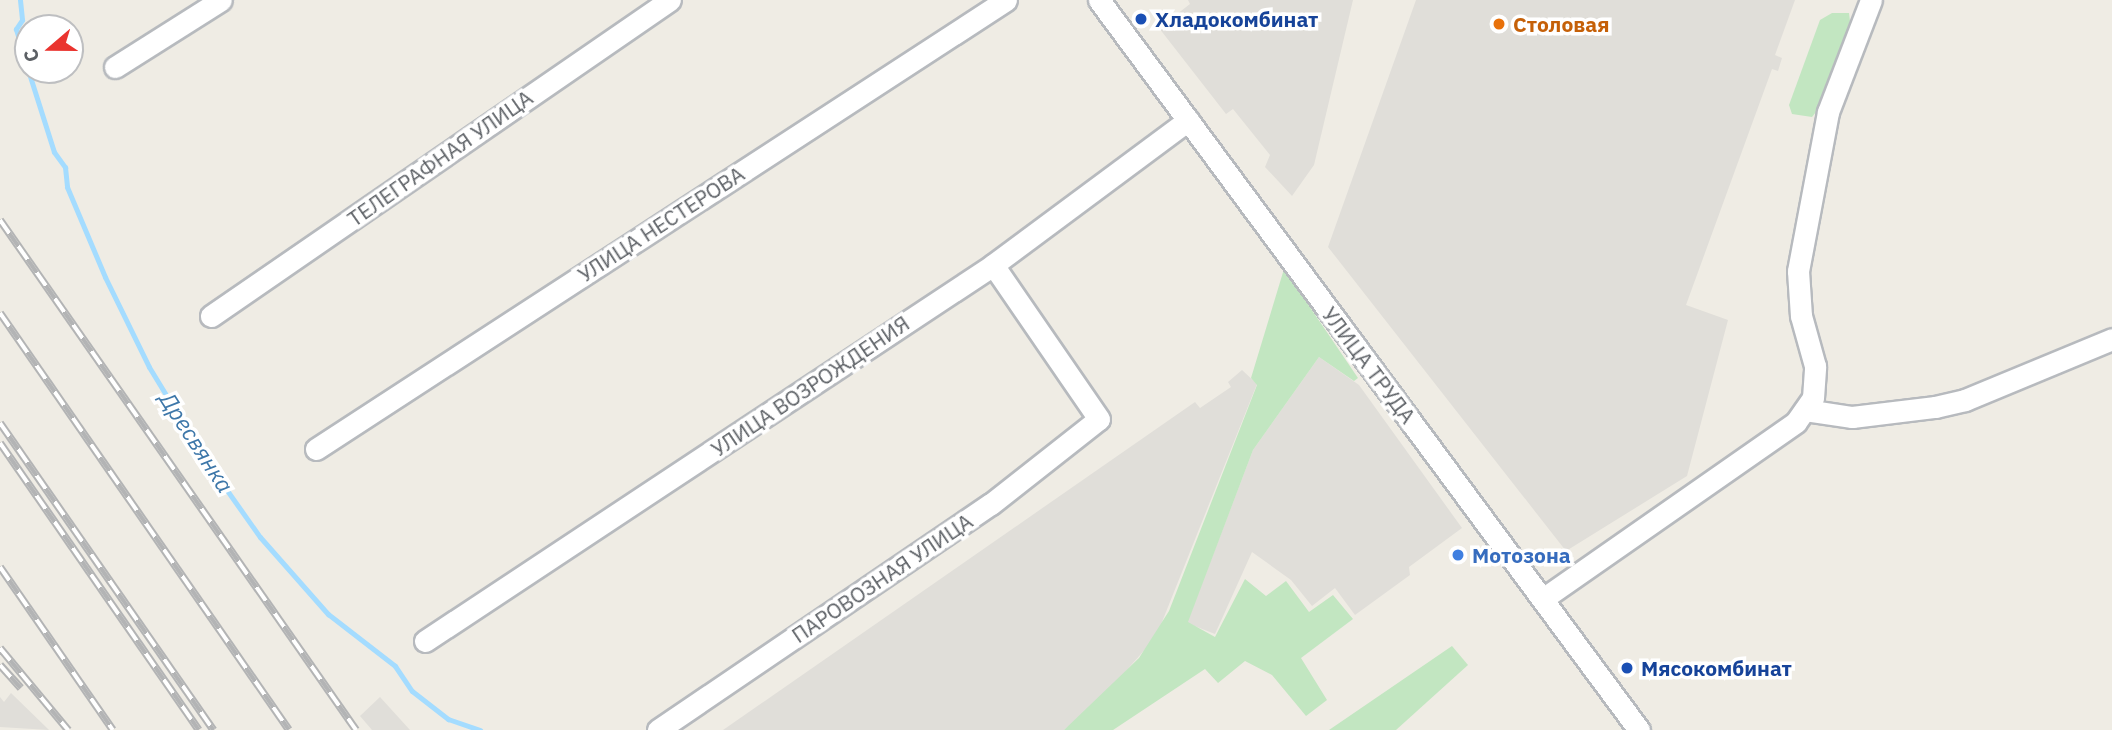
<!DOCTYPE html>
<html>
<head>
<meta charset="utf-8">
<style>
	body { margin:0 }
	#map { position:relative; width:2112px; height:730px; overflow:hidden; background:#efece4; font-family:"IBM Plex Sans",sans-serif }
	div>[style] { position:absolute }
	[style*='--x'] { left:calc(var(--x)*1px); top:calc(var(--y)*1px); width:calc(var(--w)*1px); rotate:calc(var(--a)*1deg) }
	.industrial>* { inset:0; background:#e0ded9 }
	.green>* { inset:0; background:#c2e6c1 }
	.stream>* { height:5px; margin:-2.5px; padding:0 2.5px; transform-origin:2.5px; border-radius:2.5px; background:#a4dcff }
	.roads { filter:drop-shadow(2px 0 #b7babe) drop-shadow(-2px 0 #b7babe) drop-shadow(0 2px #b7babe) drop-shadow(0 -2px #b7babe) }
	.minor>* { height:21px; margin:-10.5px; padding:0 10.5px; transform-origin:10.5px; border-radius:10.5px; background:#fff }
	.rail>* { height:8px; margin-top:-4px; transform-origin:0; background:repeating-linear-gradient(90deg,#fff 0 16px,#b3b4b5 0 32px); box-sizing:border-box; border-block:2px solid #b3b4b5 }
	.dots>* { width:19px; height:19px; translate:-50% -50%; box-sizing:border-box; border:4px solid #fff; border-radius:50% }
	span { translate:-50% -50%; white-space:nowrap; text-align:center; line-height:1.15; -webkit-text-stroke:7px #fff; paint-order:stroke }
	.transit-label { font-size:21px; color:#164399; font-weight:700 }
	.left { translate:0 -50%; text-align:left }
	.food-label { font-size:21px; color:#c56008; font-weight:700 }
	.street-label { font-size:21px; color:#5c6065 }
	.shop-label { font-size:21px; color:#366cbe; font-weight:700 }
	.water-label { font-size:23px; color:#3d77a9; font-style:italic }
	.north { position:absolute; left:14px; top:14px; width:70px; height:70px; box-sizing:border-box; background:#fff; border:2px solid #bebfc1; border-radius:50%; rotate:250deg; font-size:19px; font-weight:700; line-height:28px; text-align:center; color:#5c6065 }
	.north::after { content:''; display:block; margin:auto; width:24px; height:32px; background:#ea342f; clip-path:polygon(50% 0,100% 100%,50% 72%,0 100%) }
</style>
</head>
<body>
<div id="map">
	<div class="industrial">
		<i style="clip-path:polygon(1188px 0,1353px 0,1314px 165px,1292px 196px,1265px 167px,1270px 155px,1233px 109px,1226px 114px,1159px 28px,1190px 4px)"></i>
		<i style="clip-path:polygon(1416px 0,1795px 0,1775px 55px,1782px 58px,1778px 71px,1772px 69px,1686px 305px,1728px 320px,1687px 476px,1566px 551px,1328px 247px)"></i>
		<i style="clip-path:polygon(1319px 357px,1359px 385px,1462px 528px,1409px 567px,1410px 575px,1355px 615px,1335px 588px,1312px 606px,1291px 580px,1252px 552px,1215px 634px,1187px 623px,1253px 450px)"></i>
		<i style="clip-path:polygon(1242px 370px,1257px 384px,1156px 637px,1102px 698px,1064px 730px,723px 730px,1195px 402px,1200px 408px,1231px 387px,1228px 382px)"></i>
		<i style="clip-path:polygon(11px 693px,47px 728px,49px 730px,0 727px,0 697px,4px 702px)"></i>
		<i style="clip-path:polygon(380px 697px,410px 730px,372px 730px,360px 716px)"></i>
	</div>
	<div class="green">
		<i style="clip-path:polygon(1832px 13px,1849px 13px,1850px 21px,1824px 102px,1812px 117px,1792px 114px,1789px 105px,1820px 20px)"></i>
		<i style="clip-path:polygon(1284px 269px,1358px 378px,1354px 381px,1319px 357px,1253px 450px,1188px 622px,1215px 637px,1245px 579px,1266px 596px,1286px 581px,1309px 612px,1333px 595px,1353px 619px,1301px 658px,1327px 700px,1306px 716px,1272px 675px,1245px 661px,1218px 683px,1205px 669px,1113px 730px,1064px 730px,1139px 658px,1169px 611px,1257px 385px,1251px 378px)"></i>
		<i style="clip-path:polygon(1452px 646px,1468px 665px,1396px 730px,1329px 730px)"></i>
	</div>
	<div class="stream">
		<i style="--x:20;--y:0;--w:20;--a:84"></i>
		<i style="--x:22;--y:20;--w:11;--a:124"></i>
		<i style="--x:16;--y:29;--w:43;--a:73.7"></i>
		<i style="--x:28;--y:70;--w:86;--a:72.4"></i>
		<i style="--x:54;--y:152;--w:19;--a:54"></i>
		<i style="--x:65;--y:167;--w:20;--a:84"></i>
		<i style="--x:67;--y:187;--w:98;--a:67.1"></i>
		<i style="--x:105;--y:277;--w:100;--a:63.9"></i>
		<i style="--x:149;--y:367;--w:111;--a:58.6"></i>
		<i style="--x:207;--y:462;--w:92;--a:54.8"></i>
		<i style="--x:260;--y:537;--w:103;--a:48.6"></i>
		<i style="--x:328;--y:614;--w:85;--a:37.8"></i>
		<i style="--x:395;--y:666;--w:30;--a:56"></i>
		<i style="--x:412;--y:691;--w:46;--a:37.9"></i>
		<i style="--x:448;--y:719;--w:34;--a:19"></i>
	</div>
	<div class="roads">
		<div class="minor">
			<i style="--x:1099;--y:0;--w:908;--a:53.51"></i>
			<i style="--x:115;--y:67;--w:125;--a:-32.3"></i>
			<i style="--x:211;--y:316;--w:557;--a:-34.55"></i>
			<i style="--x:1805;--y:410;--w:48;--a:8.5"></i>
			<i style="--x:1852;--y:417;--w:84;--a:-6.9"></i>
			<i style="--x:1935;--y:407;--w:31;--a:-13"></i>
			<i style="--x:1965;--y:400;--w:159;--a:-22.5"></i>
			<i style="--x:316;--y:449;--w:823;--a:-33.05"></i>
			<i style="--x:1544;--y:598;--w:307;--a:-34.9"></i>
			<i style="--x:1796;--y:422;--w:29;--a:-55"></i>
			<i style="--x:1813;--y:398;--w:32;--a:-86"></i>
			<i style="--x:1815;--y:366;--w:52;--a:-105.6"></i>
			<i style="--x:1801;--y:316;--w:45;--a:-93.8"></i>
			<i style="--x:1798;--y:271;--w:162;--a:-79.3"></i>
			<i style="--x:1828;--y:112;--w:120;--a:-69"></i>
			<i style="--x:425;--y:641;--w:681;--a:-33.5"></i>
			<i style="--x:993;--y:265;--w:243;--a:-36.6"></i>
			<i style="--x:658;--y:730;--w:402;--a:-34.2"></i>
			<i style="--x:991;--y:504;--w:137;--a:-38.2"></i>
			<i style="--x:1099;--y:419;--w:187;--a:-124.5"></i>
		</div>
	</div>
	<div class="rail">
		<i style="--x:0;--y:220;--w:622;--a:55.08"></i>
		<i style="--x:0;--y:313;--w:507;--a:55.28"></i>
		<i style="--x:0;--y:423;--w:374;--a:55.2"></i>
		<i style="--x:0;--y:443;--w:349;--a:55.3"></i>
		<i style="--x:0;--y:567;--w:198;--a:55.3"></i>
		<i style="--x:0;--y:648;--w:107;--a:50.3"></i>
		<i style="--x:0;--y:665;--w:31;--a:48"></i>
	</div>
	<div class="dots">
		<i style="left:1141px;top:19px;background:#1a4fb4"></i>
		<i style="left:1499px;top:24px;background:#e8710a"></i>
		<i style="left:1458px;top:555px;background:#3f7fe0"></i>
		<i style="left:1627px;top:668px;background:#1a4fb4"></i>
	</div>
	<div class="transit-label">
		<span class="left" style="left:1155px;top:19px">Хладокомбинат</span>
		<span class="left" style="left:1641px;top:668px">Мясокомбинат</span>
	</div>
	<div class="food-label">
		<span class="left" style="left:1513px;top:24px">Столовая</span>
	</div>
	<div class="street-label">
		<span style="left:440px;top:158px;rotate:-35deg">ТЕЛЕГРАФНАЯ УЛИЦА</span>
		<span style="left:661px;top:224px;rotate:-33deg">УЛИЦА НЕСТЕРОВА</span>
		<span style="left:1369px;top:365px;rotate:53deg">УЛИЦА ТРУДА</span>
		<span style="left:810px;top:386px;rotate:-34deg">УЛИЦА ВОЗРОЖДЕНИЯ</span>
		<span style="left:882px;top:578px;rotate:-34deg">ПАРОВОЗНАЯ УЛИЦА</span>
	</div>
	<div class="shop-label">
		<span class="left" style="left:1472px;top:555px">Мотозона</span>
	</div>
	<div class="water-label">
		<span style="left:197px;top:442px;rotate:57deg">Дресвянка</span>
	</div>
	<div class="north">С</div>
</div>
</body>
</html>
